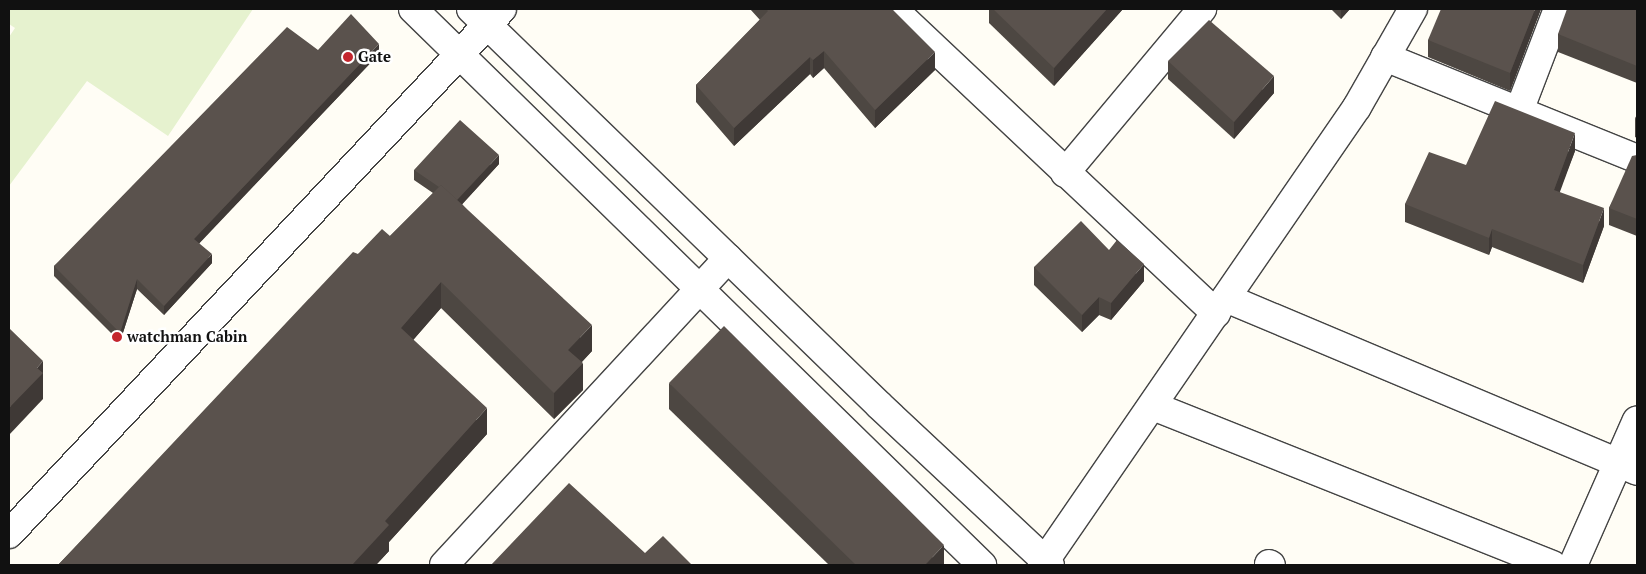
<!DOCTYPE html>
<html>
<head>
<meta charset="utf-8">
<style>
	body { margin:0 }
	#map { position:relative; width:1646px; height:574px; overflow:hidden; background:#fffdf5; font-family:"PT Serif",serif }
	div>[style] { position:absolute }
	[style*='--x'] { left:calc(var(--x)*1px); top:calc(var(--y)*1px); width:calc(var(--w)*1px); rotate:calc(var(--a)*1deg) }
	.pitch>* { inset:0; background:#e6f2cf }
	.roads { filter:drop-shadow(1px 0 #444) drop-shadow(-1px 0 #444) drop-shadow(0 1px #444) drop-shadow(0 -1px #444) }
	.minor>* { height:28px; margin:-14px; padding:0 14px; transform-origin:14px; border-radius:14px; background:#fff }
	.tertiary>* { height:28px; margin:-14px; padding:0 14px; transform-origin:14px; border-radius:14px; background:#fff }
	.wall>* { inset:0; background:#4d4742 }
	.shaded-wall>* { inset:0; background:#3f3936 }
	.building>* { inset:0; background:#5a524d }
	.dots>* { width:14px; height:14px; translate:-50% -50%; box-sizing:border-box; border:2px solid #fff; border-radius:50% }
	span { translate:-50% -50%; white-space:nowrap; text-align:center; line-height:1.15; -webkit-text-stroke:5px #fff; paint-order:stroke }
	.poi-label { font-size:15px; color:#111; font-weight:700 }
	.left { translate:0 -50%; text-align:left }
	.frame { position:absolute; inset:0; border:10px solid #111; pointer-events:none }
</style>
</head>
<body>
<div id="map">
	<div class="pitch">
		<i style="clip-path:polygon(9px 9px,253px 9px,168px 136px,87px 81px,9px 186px,9px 37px,15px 28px,9px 24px)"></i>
	</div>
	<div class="roads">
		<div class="minor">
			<i style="--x:893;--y:9;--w:444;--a:43.3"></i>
			<i style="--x:1385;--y:57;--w:272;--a:22"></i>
			<i style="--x:1519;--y:111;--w:109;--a:-69.1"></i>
			<i style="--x:1065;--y:173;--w:214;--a:-50.1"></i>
			<i style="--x:1226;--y:298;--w:446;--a:22.8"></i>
			<i style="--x:1153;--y:406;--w:430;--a:21.7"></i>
			<i style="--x:9;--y:534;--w:720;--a:-46.8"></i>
			<i style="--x:1269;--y:564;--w:2;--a:27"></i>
			<i style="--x:444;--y:565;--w:418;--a:-47.2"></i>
			<i style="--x:1042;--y:565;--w:556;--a:-55.48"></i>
			<i style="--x:1357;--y:107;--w:113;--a:-60.3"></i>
			<i style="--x:1573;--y:565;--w:158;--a:-66.2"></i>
		</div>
		<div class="tertiary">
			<i style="--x:413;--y:9;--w:796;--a:44.34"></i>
			<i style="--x:471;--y:9;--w:569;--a:44.14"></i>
			<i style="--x:879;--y:405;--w:234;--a:43.1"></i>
		</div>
	</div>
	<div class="wall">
		<i style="clip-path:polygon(750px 9px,892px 9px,935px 70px,875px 128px,824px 68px,813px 78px,810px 74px,734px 146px,696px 102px,696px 85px,760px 20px)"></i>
		<i style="clip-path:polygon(989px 9px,1123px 9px,1054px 86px,989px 23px)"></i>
		<i style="clip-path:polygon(1331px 9px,1350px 9px,1341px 19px)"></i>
		<i style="clip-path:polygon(1541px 9px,1510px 91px,1428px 57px,1428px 40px)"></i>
		<i style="clip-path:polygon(1637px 9px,1637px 83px,1558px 52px,1558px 34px)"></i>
		<i style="clip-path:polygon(318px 50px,379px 54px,199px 243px,212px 263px,164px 315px,137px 289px,120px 342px,54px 276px,54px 266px)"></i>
		<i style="clip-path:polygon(1168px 61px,1274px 93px,1234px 139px,1168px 79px)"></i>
		<i style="clip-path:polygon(1637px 114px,1637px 138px,1635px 137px,1635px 119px)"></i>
		<i style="clip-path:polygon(1575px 151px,1559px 192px,1604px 226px,1583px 283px,1492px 247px,1489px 255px,1405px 222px,1405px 204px,1466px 165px)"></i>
		<i style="clip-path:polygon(1637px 155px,1637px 236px,1609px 225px,1609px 208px)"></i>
		<i style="clip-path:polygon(499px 164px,462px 204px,592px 351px,582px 362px,583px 390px,554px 419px,441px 308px,413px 340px,487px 434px,389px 542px,389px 551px,376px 565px,58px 565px,358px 254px,390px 236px,433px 193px,414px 180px,414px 170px)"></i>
		<i style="clip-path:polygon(1109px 250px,1144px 281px,1111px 320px,1099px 315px,1082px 332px,1034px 285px,1034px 267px)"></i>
		<i style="clip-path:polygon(669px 383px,944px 565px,829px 565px,669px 409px)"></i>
	</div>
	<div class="shaded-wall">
		<i style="clip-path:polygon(1107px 9px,1123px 9px,1054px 86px,1054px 68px)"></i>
		<i style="clip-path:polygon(1341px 9px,1350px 9px,1341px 19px)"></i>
		<i style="clip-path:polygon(1535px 9px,1541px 9px,1510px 91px,1510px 73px)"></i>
		<i style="clip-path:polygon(379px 44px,379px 54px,194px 249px,194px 239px)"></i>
		<i style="clip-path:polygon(824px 51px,824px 68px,813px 78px,813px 60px)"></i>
		<i style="clip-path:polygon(935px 52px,935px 70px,875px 128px,875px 110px)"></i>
		<i style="clip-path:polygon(810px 57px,810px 74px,734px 146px,734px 128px)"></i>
		<i style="clip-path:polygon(1274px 76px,1274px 93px,1234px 139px,1234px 122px)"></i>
		<i style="clip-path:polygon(1575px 133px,1575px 151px,1554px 208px,1554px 190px)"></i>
		<i style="clip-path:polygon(499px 155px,499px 164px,457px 210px,457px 200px)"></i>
		<i style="clip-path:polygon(1604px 208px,1604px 226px,1583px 283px,1583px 265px)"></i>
		<i style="clip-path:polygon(1492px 229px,1492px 247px,1489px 255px,1489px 238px)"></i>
		<i style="clip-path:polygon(212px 254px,212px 263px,164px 315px,164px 306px)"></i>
		<i style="clip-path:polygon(1144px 264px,1144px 281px,1111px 320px,1111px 303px)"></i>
		<i style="clip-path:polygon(137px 279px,137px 289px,120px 342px,120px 333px)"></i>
		<i style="clip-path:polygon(441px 282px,441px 308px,401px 354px,401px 328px)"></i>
		<i style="clip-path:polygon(1099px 297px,1099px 315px,1082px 332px,1082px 315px)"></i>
		<i style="clip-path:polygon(592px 325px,592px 351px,568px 376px,568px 350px)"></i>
		<i style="clip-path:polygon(43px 361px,43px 399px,9px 435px,9px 408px,37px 368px)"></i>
		<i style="clip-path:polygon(583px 363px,583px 390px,554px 419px,554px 393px)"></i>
		<i style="clip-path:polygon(487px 408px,487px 434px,389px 542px,389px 551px,376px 565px,352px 565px,385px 521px)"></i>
		<i style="clip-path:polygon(944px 545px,944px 565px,925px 565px)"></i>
	</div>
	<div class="building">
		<i style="clip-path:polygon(766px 9px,892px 9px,935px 52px,875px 110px,824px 51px,813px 60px,810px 57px,734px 128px,696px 85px,768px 11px)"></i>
		<i style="clip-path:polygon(993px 9px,1107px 9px,1054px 68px)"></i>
		<i style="clip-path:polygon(1441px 9px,1535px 9px,1510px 73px,1428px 40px)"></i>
		<i style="clip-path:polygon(1567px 9px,1637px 9px,1637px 66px,1558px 34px)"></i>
		<i style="clip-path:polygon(351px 14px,379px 44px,194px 239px,212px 254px,164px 306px,137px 279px,120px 333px,54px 266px,287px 27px,318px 50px)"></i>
		<i style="clip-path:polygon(1209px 20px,1274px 76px,1234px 122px,1168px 61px)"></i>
		<i style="clip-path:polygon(1495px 101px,1575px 133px,1554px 190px,1604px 208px,1583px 265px,1492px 229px,1489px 238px,1405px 204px,1429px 152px,1466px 165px)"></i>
		<i style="clip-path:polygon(1637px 114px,1637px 120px,1635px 119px)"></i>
		<i style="clip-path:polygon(460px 120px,499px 155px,457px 200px,441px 185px,439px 187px,414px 170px)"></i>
		<i style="clip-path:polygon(1637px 155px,1637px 219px,1609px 208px,1632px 156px)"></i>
		<i style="clip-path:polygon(441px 185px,592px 325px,568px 350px,583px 363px,554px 393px,441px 282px,401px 328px,487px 408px,385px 521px,389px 525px,352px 565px,58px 565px,353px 252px,358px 254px,382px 229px,390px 236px)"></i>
		<i style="clip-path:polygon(1081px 221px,1109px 250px,1117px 240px,1144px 264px,1111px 303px,1099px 297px,1082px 315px,1034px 267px)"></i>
		<i style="clip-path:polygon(724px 326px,944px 545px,925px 565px,856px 565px,669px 383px)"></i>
		<i style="clip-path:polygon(9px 328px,43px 361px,37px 368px,43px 373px,9px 408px)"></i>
		<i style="clip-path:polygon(569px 483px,645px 553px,663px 536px,692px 565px,491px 565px)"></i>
	</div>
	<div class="dots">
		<i style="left:348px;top:57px;background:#c4262e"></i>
		<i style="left:117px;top:337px;background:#c4262e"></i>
	</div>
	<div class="poi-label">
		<span class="left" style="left:358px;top:57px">Gate</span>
		<span class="left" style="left:127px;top:337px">watchman Cabin</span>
	</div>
	<div class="frame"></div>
</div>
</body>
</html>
